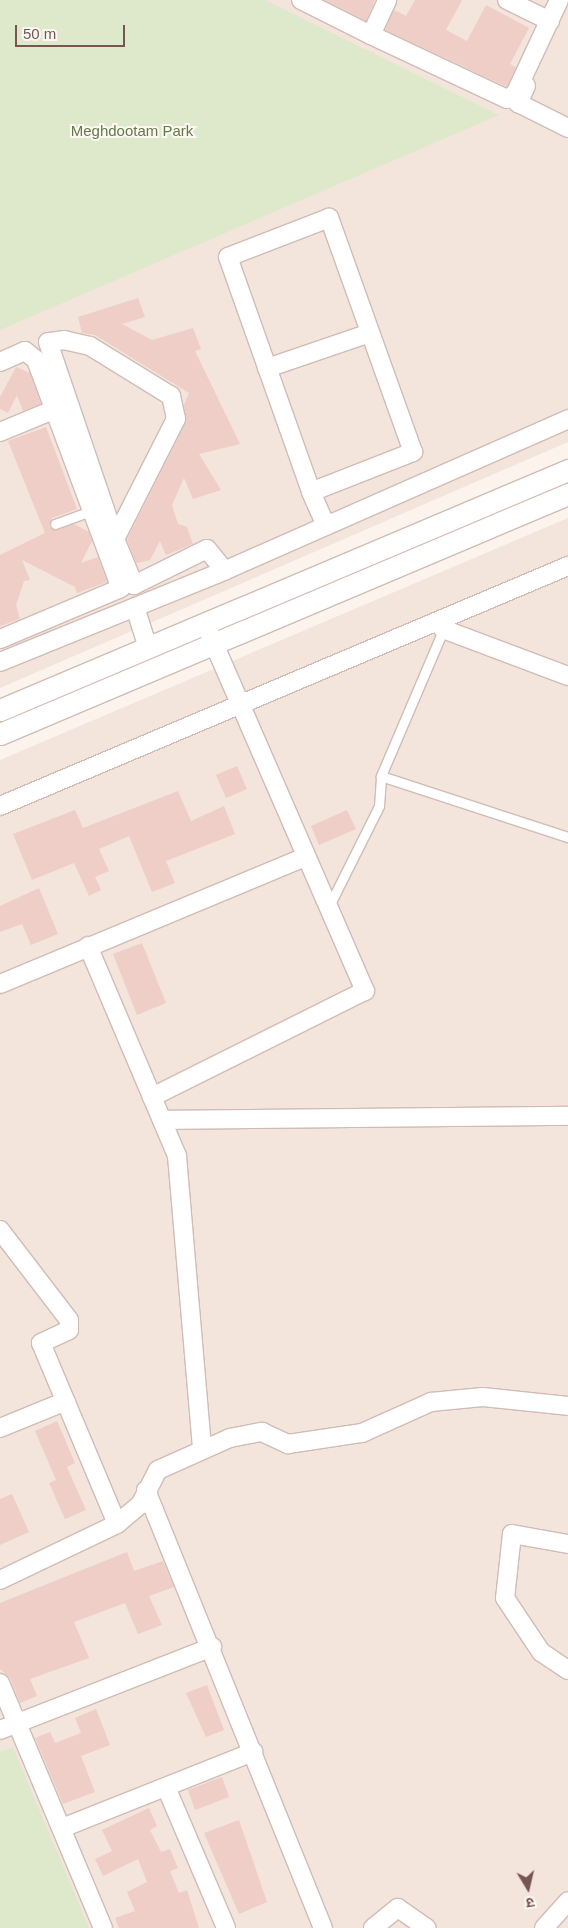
<!DOCTYPE html>
<html>
<head>
<meta charset="utf-8">
<style>
	body { margin:0 }
	#map { position:relative; width:568px; height:1928px; overflow:hidden; background:#fcf3ed; font-family:Arial,"Noto Sans Devanagari",sans-serif }
	div>[style] { position:absolute }
	[style*='--x'] { left:calc(var(--x)*1px); top:calc(var(--y)*1px); width:calc(var(--w)*1px); rotate:calc(var(--a)*1deg) }
	.residential>* { inset:0; background:#f3e4dc }
	.green>* { inset:0; background:#dee9cc }
	.building>* { inset:0; background:#efcec7 }
	.roads { filter:drop-shadow(1px 0 #d0bcb5) drop-shadow(-1px 0 #d0bcb5) drop-shadow(0 1px #d0bcb5) drop-shadow(0 -1px #d0bcb5) }
	.service>* { height:9px; margin:-4.5px; padding:0 4.5px; transform-origin:4.5px; border-radius:4.5px; background:#fff }
	.minor>* { height:18px; margin:-9px; padding:0 9px; transform-origin:9px; border-radius:9px; background:#fff }
	.tertiary>* { height:21px; margin:-10.5px; padding:0 10.5px; transform-origin:10.5px; border-radius:10.5px; background:#fff }
	span { translate:-50% -50%; white-space:nowrap; text-align:center; line-height:1.15; -webkit-text-stroke:4px #fef8f4; paint-order:stroke }
	.park-label { font-size:15px; color:#627a49 }
	.north { position:absolute; left:503px; top:1863px; width:50px; height:50px; -webkit-text-stroke:4px #fef8f4; paint-order:stroke; rotate:171deg; font-size:14px; font-weight:700; line-height:20px; text-align:center; color:#765651 }
	.north::after { content:''; display:block; margin:auto; width:18px; height:22px; background:#765651; clip-path:polygon(50% 0,100% 100%,50% 72%,0 100%) }
	.scale { position:absolute; left:15px; top:25px; width:110px; height:22px; box-sizing:border-box; border:2px solid #765651; border-top:0; padding-left:6px; font-size:15px; line-height:18px; white-space:nowrap; color:#765651; -webkit-text-stroke:4px #fef8f4; paint-order:stroke }
</style>
</head>
<body>
<div id="map">
	<div class="residential">
		<i style="clip-path:polygon(0 0,568px 0,568px 442px,0 688px)"></i>
		<i style="clip-path:polygon(568px 518px,568px 1928px,0 1928px,0 760px)"></i>
	</div>
	<div class="green">
		<i style="clip-path:polygon(0 0,265px 0,499px 115px,0 330px)"></i>
		<i style="clip-path:polygon(13px 1747px,89px 1928px,0 1928px,0 1752px)"></i>
	</div>
	<div class="building">
		<i style="clip-path:polygon(325px 0,375px 0,366px 21px)"></i>
		<i style="clip-path:polygon(415px 0,462px 0,446px 30px,467px 41px,486px 5px,529px 28px,510px 64px,516px 67px,507px 87px,385px 30px,394px 10px,406px 16px)"></i>
		<i style="clip-path:polygon(138px 298px,145px 317px,122px 324px,152px 340px,193px 328px,201px 349px,195px 351px,240px 444px,199px 454px,221px 490px,193px 499px,184px 478px,172px 505px,178px 524px,187px 527px,193px 544px,166px 555px,160px 541px,150px 560px,136px 563px,127px 539px,185px 424px,184px 405px,189px 393px,95px 335px,82px 333px,78px 317px)"></i>
		<i style="clip-path:polygon(16px 367px,30px 373px,41px 404px,23px 411px,17px 395px,8px 413px,0 409px,0 397px)"></i>
		<i style="clip-path:polygon(46px 427px,77px 509px,52px 518px,49px 527px,57px 530px,74px 524px,89px 532px,92px 541px,81px 563px,98px 557px,107px 582px,77px 593px,75px 587px,22px 560px,30px 580px,24px 581px,16px 605px,20px 619px,0 626px,0 555px,45px 533px,8px 441px)"></i>
		<i style="clip-path:polygon(237px 766px,247px 789px,226px 798px,216px 775px)"></i>
		<i style="clip-path:polygon(178px 791px,191px 821px,224px 806px,235px 834px,166px 861px,175px 883px,152px 892px,129px 836px,99px 849px,109px 871px,95px 877px,101px 890px,89px 896px,74px 863px,32px 880px,13px 834px,75px 810px,83px 828px)"></i>
		<i style="clip-path:polygon(347px 810px,356px 829px,319px 845px,311px 826px)"></i>
		<i style="clip-path:polygon(39px 888px,58px 934px,31px 945px,22px 924px,0 932px,0 906px)"></i>
		<i style="clip-path:polygon(142px 943px,166px 1003px,137px 1015px,113px 954px)"></i>
		<i style="clip-path:polygon(57px 1421px,75px 1463px,67px 1467px,86px 1510px,65px 1519px,49px 1483px,56px 1480px,35px 1431px)"></i>
		<i style="clip-path:polygon(12px 1494px,29px 1532px,0 1545px,0 1499px)"></i>
		<i style="clip-path:polygon(127px 1552px,134px 1571px,163px 1561px,174px 1587px,149px 1596px,162px 1625px,138px 1634px,125px 1603px,74px 1622px,89px 1658px,30px 1679px,37px 1696px,20px 1703px,10px 1678px,0 1669px,0 1603px)"></i>
		<i style="clip-path:polygon(207px 1685px,224px 1730px,206px 1737px,186px 1693px)"></i>
		<i style="clip-path:polygon(96px 1709px,110px 1745px,81px 1756px,95px 1792px,63px 1804px,35px 1738px,50px 1732px,55px 1743px,81px 1733px,75px 1718px)"></i>
		<i style="clip-path:polygon(222px 1777px,229px 1797px,195px 1810px,188px 1790px)"></i>
		<i style="clip-path:polygon(149px 1808px,157px 1826px,150px 1830px,161px 1852px,170px 1849px,178px 1868px,170px 1871px,179px 1893px,187px 1890px,199px 1928px,119px 1928px,115px 1918px,135px 1911px,127px 1892px,147px 1882px,138px 1859px,103px 1876px,95px 1859px,112px 1851px,102px 1830px)"></i>
		<i style="clip-path:polygon(239px 1820px,267px 1902px,239px 1914px,204px 1833px)"></i>
	</div>
	<div class="roads">
		<div class="service">
			<i style="--x:55;--y:524;--w:38;--a:-20"></i>
			<i style="--x:444;--y:628;--w:161;--a:113.1"></i>
			<i style="--x:381;--y:776;--w:197;--a:18.1"></i>
			<i style="--x:329;--y:906;--w:112;--a:-63.4"></i>
			<i style="--x:379;--y:806;--w:30;--a:-86"></i>
		</div>
		<div class="minor">
			<i style="--x:301;--y:0;--w:78;--a:26.6"></i>
			<i style="--x:371;--y:35;--w:38;--a:-65"></i>
			<i style="--x:507;--y:0;--w:48;--a:26"></i>
			<i style="--x:371;--y:35;--w:150;--a:25.2"></i>
			<i style="--x:507;--y:99;--w:9;--a:-32"></i>
			<i style="--x:515;--y:94;--w:104;--a:-64.9"></i>
			<i style="--x:526;--y:86;--w:19;--a:115"></i>
			<i style="--x:518;--y:103;--w:56;--a:26.6"></i>
			<i style="--x:0;--y:362;--w:27;--a:-24"></i>
			<i style="--x:25;--y:351;--w:14;--a:39"></i>
			<i style="--x:36;--y:360;--w:243;--a:69.6"></i>
			<i style="--x:121;--y:588;--w:131;--a:157.1"></i>
			<i style="--x:267;--y:368;--w:109;--a:-18.8"></i>
			<i style="--x:0;--y:432;--w:57;--a:-22.5"></i>
			<i style="--x:311;--y:492;--w:110;--a:-21.4"></i>
			<i style="--x:413;--y:452;--w:249;--a:-109.7"></i>
			<i style="--x:329;--y:218;--w:108;--a:158.9"></i>
			<i style="--x:228;--y:257;--w:249;--a:70.5"></i>
			<i style="--x:311;--y:492;--w:37;--a:66"></i>
			<i style="--x:115;--y:539;--w:135;--a:-63.1"></i>
			<i style="--x:176;--y:419;--w:24;--a:-102"></i>
			<i style="--x:171;--y:396;--w:95;--a:-148.3"></i>
			<i style="--x:90;--y:346;--w:26;--a:-167"></i>
			<i style="--x:65;--y:340;--w:17;--a:173"></i>
			<i style="--x:48;--y:342;--w:208;--a:71.2"></i>
			<i style="--x:115;--y:539;--w:50;--a:67.6"></i>
			<i style="--x:134;--y:585;--w:81;--a:-26.3"></i>
			<i style="--x:207;--y:549;--w:28;--a:51"></i>
			<i style="--x:135;--y:607;--w:43;--a:72.4"></i>
			<i style="--x:443;--y:629;--w:134;--a:20.6"></i>
			<i style="--x:0;--y:662;--w:234;--a:-22.1"></i>
			<i style="--x:217;--y:574;--w:384;--a:-23.8"></i>
			<i style="--x:0;--y:806;--w:617;--a:-22.91"></i>
			<i style="--x:88;--y:946;--w:228;--a:67"></i>
			<i style="--x:177;--y:1156;--w:294;--a:85.1"></i>
			<i style="--x:0;--y:984;--w:330;--a:-22.6"></i>
			<i style="--x:152;--y:1097;--w:238;--a:-26.5"></i>
			<i style="--x:365;--y:991;--w:391;--a:-113.5"></i>
			<i style="--x:162;--y:1120;--w:406;--a:-0.6"></i>
			<i style="--x:0;--y:1230;--w:113;--a:52.5"></i>
			<i style="--x:69;--y:1320;--w:10;--a:90"></i>
			<i style="--x:69;--y:1330;--w:31;--a:155"></i>
			<i style="--x:41;--y:1343;--w:196;--a:67.2"></i>
			<i style="--x:0;--y:1428;--w:71;--a:-22.2"></i>
			<i style="--x:146;--y:1490;--w:472;--a:68"></i>
			<i style="--x:568;--y:1544;--w:57;--a:-169.9"></i>
			<i style="--x:512;--y:1534;--w:64;--a:96.2"></i>
			<i style="--x:505;--y:1598;--w:65;--a:56.3"></i>
			<i style="--x:541;--y:1652;--w:32;--a:34"></i>
			<i style="--x:0;--y:1580;--w:130;--a:-25.6"></i>
			<i style="--x:117;--y:1524;--w:30;--a:-40"></i>
			<i style="--x:140;--y:1505;--w:39;--a:-63"></i>
			<i style="--x:158;--y:1470;--w:79;--a:-24"></i>
			<i style="--x:230;--y:1438;--w:33;--a:-11"></i>
			<i style="--x:262;--y:1432;--w:29;--a:25"></i>
			<i style="--x:288;--y:1444;--w:75;--a:-8.5"></i>
			<i style="--x:362;--y:1433;--w:76;--a:-24.2"></i>
			<i style="--x:431;--y:1402;--w:52;--a:-5.5"></i>
			<i style="--x:483;--y:1397;--w:85;--a:6"></i>
			<i style="--x:0;--y:1683;--w:266;--a:67.2"></i>
			<i style="--x:0;--y:1730;--w:228;--a:-21.4"></i>
			<i style="--x:166;--y:1787;--w:153;--a:66.9"></i>
			<i style="--x:62;--y:1828;--w:206;--a:-21.7"></i>
			<i style="--x:373;--y:1928;--w:32;--a:-39"></i>
			<i style="--x:398;--y:1908;--w:35;--a:35"></i>
			<i style="--x:544;--y:1928;--w:36;--a:-48"></i>
		</div>
		<div class="tertiary">
			<i style="--x:0;--y:710;--w:617;--a:-22.91"></i>
			<i style="--x:0;--y:734;--w:617;--a:-22.91"></i>
		</div>
	</div>
	<div class="park-label">
		<span style="left:132px;top:131px">Meghdootam Park</span>
	</div>
	<div class="north">उ</div>
	<div class="scale">50 m</div>
</div>
</body>
</html>
